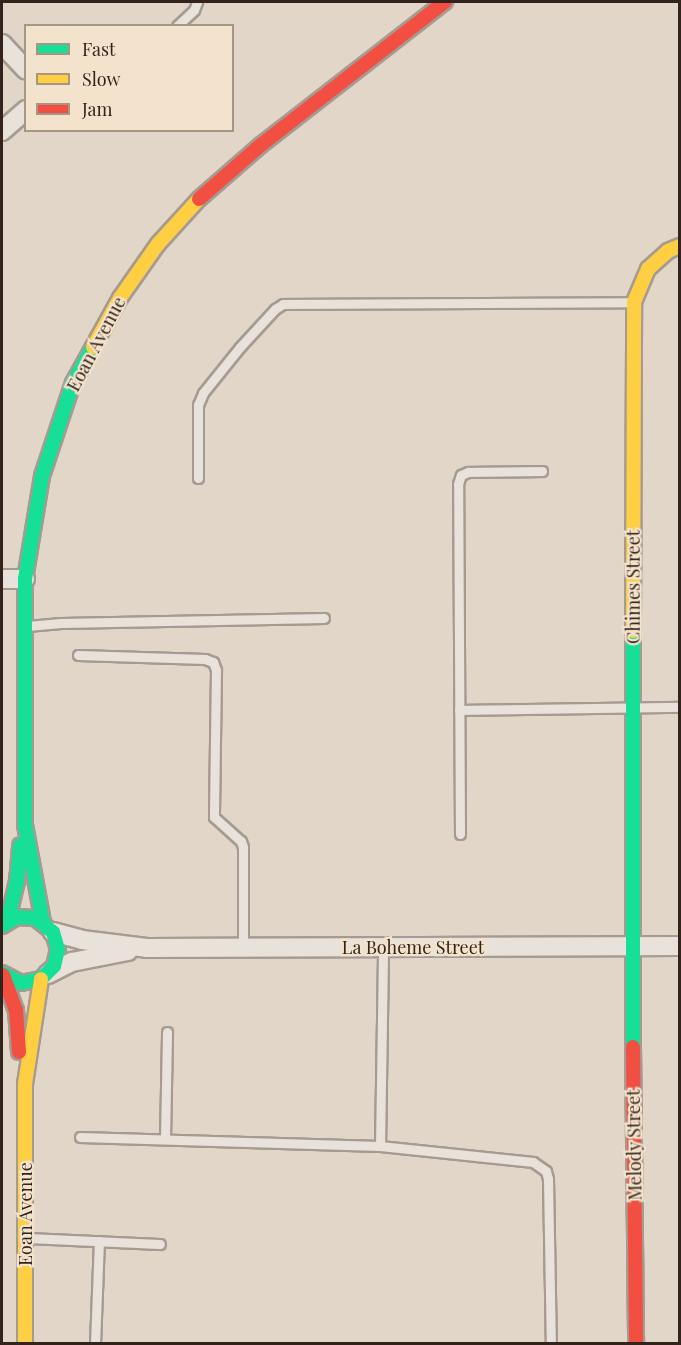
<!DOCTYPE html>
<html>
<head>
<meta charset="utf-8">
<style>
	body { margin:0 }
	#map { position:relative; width:681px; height:1345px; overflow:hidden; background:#e2d6c8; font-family:"Playfair Display",serif }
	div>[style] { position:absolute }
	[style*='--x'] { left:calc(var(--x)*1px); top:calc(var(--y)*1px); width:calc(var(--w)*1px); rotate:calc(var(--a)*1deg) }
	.roads { filter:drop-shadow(2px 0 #a69b92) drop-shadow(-2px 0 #a69b92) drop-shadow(0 2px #a69b92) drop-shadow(0 -2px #a69b92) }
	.lane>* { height:9px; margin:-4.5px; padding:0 4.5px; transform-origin:4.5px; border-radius:4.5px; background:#e9e2da }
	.street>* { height:18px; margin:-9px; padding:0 9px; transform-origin:9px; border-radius:9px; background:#e9e2da }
	.fast>* { height:14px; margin:-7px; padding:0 7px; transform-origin:7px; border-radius:7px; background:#16e098 }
	.slow>* { height:14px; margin:-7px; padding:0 7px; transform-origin:7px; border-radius:7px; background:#ffcf43 }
	.jam>* { height:14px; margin:-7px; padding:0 7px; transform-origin:7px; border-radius:7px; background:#f24e42 }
	span { translate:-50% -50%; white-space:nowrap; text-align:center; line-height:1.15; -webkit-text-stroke:4.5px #f3e3cd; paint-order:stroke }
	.street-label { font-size:18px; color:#33231c }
	.frame { position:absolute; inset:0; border:3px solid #33231c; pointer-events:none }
	.legend { position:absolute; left:24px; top:24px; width:210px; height:108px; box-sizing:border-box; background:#f3e3cd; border:2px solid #a69686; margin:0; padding:8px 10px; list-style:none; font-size:18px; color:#33231c }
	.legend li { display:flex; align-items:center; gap:12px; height:30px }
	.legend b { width:30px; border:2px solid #a69686 }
</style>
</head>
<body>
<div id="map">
	<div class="roads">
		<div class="lane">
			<i style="--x:177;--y:26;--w:23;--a:-43"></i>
			<i style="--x:194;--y:10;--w:9;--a:-69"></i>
			<i style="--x:198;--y:478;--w:73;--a:-90"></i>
			<i style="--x:198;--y:405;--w:13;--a:-67"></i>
			<i style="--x:203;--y:393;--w:59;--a:-51.2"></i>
			<i style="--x:240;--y:347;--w:52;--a:-47.4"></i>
			<i style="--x:275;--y:309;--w:9;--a:-32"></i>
			<i style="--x:283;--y:304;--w:349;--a:-0.3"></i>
			<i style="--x:27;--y:626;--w:34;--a:-5"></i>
			<i style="--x:61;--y:623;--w:263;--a:-1.1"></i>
			<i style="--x:78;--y:655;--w:127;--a:1.8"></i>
			<i style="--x:205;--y:659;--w:9;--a:21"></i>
			<i style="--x:213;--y:662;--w:9;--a:69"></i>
			<i style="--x:216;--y:670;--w:147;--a:90.8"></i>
			<i style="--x:214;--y:817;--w:36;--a:42"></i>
			<i style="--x:241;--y:841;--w:6;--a:72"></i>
			<i style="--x:243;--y:847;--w:101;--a:90"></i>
			<i style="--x:459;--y:710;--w:221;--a:-0.8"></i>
			<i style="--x:460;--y:834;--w:350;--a:-90.3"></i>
			<i style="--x:458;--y:484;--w:9;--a:-72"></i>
			<i style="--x:461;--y:475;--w:8;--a:-23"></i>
			<i style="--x:468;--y:472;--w:74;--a:-0.8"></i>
			<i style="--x:80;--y:1137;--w:300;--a:1.7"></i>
			<i style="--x:380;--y:1146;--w:154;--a:6"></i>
			<i style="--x:533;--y:1162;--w:16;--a:35"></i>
			<i style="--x:546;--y:1171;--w:8;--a:76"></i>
			<i style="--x:548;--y:1179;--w:165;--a:89"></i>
			<i style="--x:165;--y:1139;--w:107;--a:-88.9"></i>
			<i style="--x:380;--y:1146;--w:199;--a:-89.1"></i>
			<i style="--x:27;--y:1238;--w:133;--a:2.6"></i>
			<i style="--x:95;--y:1344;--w:103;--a:-87.8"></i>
		</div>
		<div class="street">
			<i style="--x:2;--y:44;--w:35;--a:47"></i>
			<i style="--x:2;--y:131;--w:32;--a:-41"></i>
			<i style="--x:2;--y:579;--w:23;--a:0"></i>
			<i style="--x:53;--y:932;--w:30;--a:15"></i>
			<i style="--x:82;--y:940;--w:65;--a:7"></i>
			<i style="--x:147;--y:948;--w:533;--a:-0.21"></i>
			<i style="--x:48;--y:974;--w:27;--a:-27"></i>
			<i style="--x:72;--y:962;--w:57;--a:-11.1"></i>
		</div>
		<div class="fast">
			<i style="--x:633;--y:631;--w:416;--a:90"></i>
			<i style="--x:8;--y:920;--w:39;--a:-77"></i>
			<i style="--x:17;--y:882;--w:37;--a:-85"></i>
			<i style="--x:43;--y:922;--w:99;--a:-100.5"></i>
			<i style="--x:25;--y:825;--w:246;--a:-90"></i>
			<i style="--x:25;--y:579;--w:104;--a:-80.6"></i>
			<i style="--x:42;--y:476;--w:98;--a:-71.6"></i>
			<i style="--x:73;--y:383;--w:41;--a:-60.9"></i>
			<i style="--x:2;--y:926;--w:17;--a:-31"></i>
			<i style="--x:17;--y:917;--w:18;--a:3"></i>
			<i style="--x:35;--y:918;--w:23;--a:38"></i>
			<i style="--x:53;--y:932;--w:18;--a:74"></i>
			<i style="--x:58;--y:949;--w:17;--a:103"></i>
			<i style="--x:54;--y:966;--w:18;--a:135"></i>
			<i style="--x:41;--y:979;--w:20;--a:169"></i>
			<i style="--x:21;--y:983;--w:21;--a:-152"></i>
		</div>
		<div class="slow">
			<i style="--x:93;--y:347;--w:56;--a:-61.1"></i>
			<i style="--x:120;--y:298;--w:66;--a:-54.9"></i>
			<i style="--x:158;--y:244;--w:61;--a:-47.7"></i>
			<i style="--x:633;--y:631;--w:329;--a:-89.8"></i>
			<i style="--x:634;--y:302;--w:36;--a:-67"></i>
			<i style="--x:648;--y:269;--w:27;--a:-42"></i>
			<i style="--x:668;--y:251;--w:13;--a:-23"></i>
			<i style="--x:25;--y:1344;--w:260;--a:-90"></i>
			<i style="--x:25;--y:1084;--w:106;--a:-81.3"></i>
		</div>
		<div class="jam">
			<i style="--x:199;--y:199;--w:82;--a:-41.1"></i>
			<i style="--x:261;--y:145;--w:233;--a:-37.9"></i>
			<i style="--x:3;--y:975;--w:37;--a:70"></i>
			<i style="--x:16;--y:1010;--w:42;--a:85.9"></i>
			<i style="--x:633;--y:1047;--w:297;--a:89.4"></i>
		</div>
	</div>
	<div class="street-label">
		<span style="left:96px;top:344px;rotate:-62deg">Eoan Avenue</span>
		<span style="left:633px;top:587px;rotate:-90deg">Chimes Street</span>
		<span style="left:413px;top:947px">La Boheme Street</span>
		<span style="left:634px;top:1145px;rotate:-91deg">Melody Street</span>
		<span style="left:25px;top:1214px;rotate:-90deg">Eoan Avenue</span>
	</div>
	<div class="frame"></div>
	<ul class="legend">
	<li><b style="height:8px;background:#16e098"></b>Fast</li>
	<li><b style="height:8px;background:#ffcf43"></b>Slow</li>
	<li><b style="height:8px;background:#f24e42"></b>Jam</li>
	</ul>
</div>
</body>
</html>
